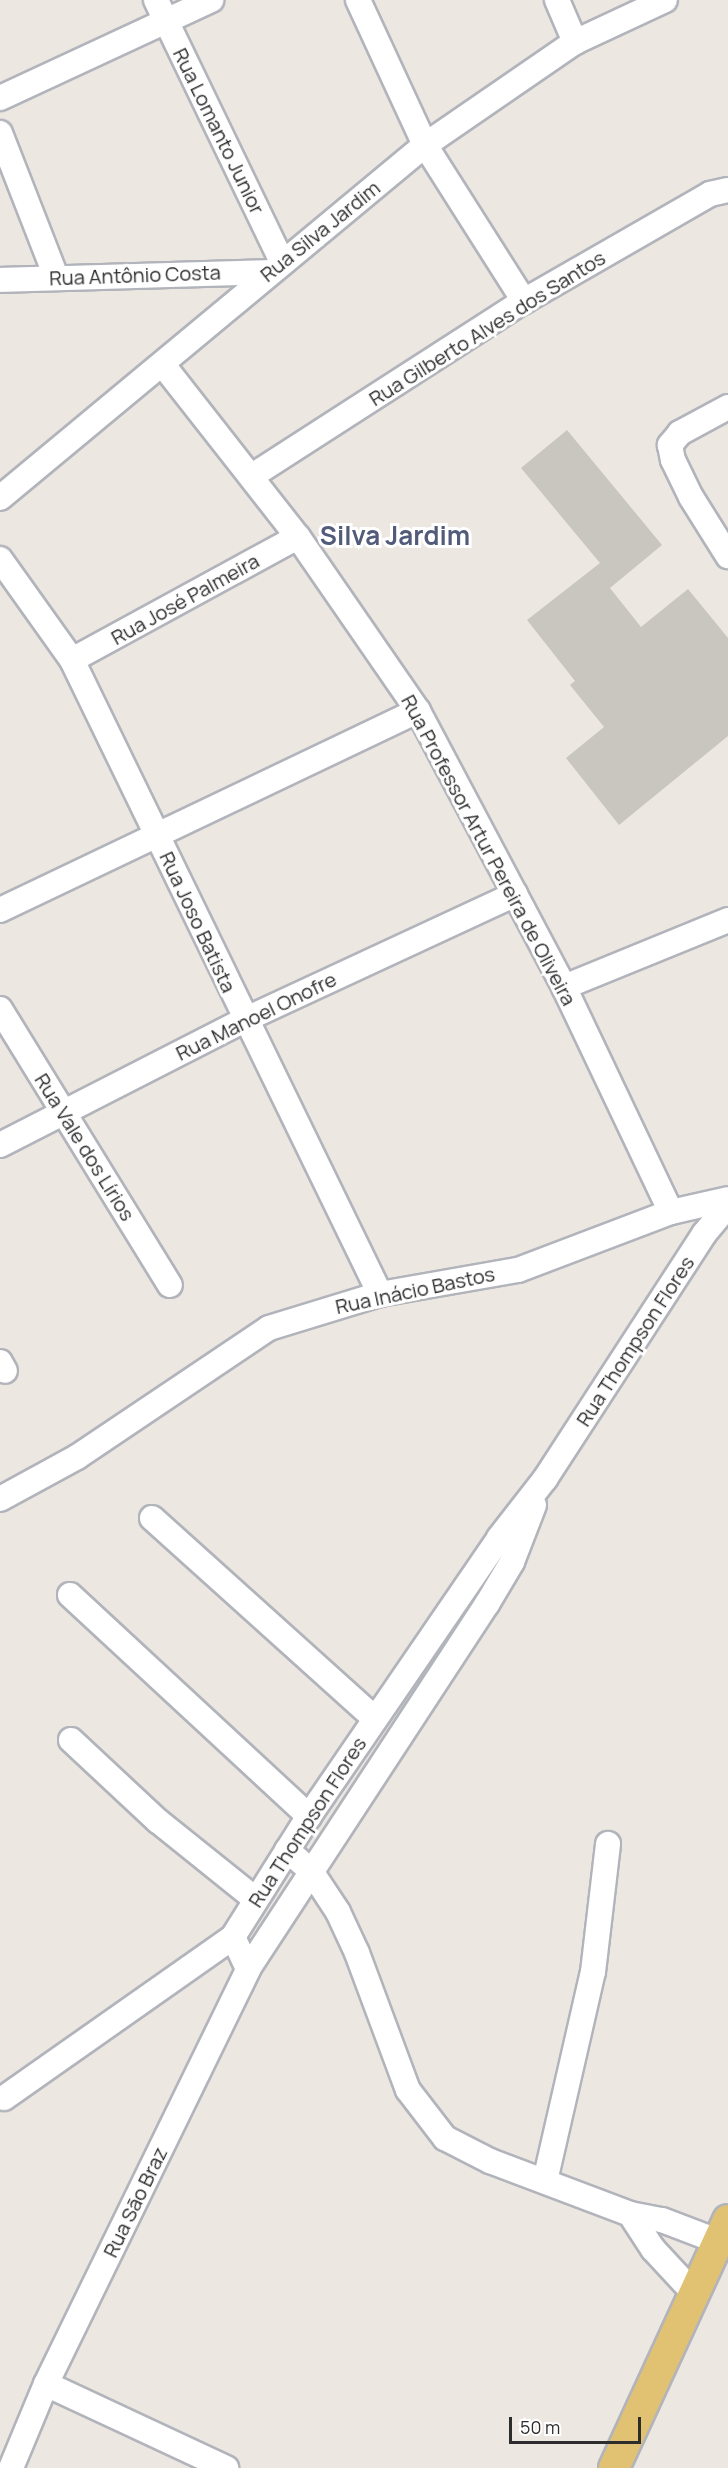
<!DOCTYPE html>
<html>
<head>
<meta charset="utf-8">
<style>
	body { margin:0 }
	#map { position:relative; width:728px; height:2468px; overflow:hidden; background:#ede7e1; font-family:Manrope,sans-serif }
	div>[style] { position:absolute }
	[style*='--x'] { left:calc(var(--x)*1px); top:calc(var(--y)*1px); width:calc(var(--w)*1px); rotate:calc(var(--a)*1deg) }
	.building>* { inset:0; background:#c9c5bf }
	.roads { filter:drop-shadow(2px 0 #b2b4bb) drop-shadow(-2px 0 #b2b4bb) drop-shadow(0 2px #b2b4bb) drop-shadow(0 -2px #b2b4bb) }
	.minor>* { height:24px; margin:-12px; padding:0 12px; transform-origin:12px; border-radius:12px; background:#fff }
	.major>* { height:30px; margin:-15px; padding:0 15px; transform-origin:15px; border-radius:15px; background:#e1c172 }
	span { translate:-50% -50%; white-space:nowrap; text-align:center; line-height:1.15; -webkit-text-stroke:6px #fff; paint-order:stroke }
	.street-label { font-size:20px; color:#2d2d2d }
	.district-label { font-size:26px; color:#525b79; font-weight:700 }
	.scale { position:absolute; left:509px; top:2417px; width:132px; height:27px; box-sizing:border-box; border:3px solid #2d2d2d; border-top:0; padding-left:8px; font-size:18px; line-height:21px; white-space:nowrap; color:#2d2d2d; -webkit-text-stroke:4px #fff; paint-order:stroke }
</style>
</head>
<body>
<div id="map">
	<div class="building">
		<i style="clip-path:polygon(567px 430px,662px 545px,610px 588px,641px 627px,688px 589px,728px 638px,728px 736px,619px 825px,566px 758px,604px 727px,570px 685px,575px 681px,527px 620px,600px 563px,521px 468px)"></i>
	</div>
	<div class="roads">
		<div class="minor">
			<i style="--x:156;--y:0;--w:291;--a:64.3"></i>
			<i style="--x:358;--y:0;--w:160;--a:65.2"></i>
			<i style="--x:425;--y:145;--w:185;--a:57.6"></i>
			<i style="--x:557;--y:0;--w:46;--a:66.8"></i>
			<i style="--x:0;--y:98;--w:233;--a:-24.9"></i>
			<i style="--x:0;--y:133;--w:155;--a:68.7"></i>
			<i style="--x:0;--y:280;--w:270;--a:-1.7"></i>
			<i style="--x:163;--y:365;--w:219;--a:51.9"></i>
			<i style="--x:298;--y:537;--w:211;--a:55.4"></i>
			<i style="--x:418;--y:711;--w:312;--a:62.1"></i>
			<i style="--x:564;--y:987;--w:249;--a:64.6"></i>
			<i style="--x:728;--y:407;--w:55;--a:151.6"></i>
			<i style="--x:680;--y:433;--w:16;--a:130"></i>
			<i style="--x:670;--y:445;--w:15;--a:79"></i>
			<i style="--x:673;--y:460;--w:41;--a:64.1"></i>
			<i style="--x:691;--y:497;--w:70;--a:57.9"></i>
			<i style="--x:252;--y:476;--w:323;--a:-32.8"></i>
			<i style="--x:524;--y:301;--w:215;--a:-29.9"></i>
			<i style="--x:710;--y:194;--w:18;--a:-13"></i>
			<i style="--x:0;--y:498;--w:552;--a:-39.71"></i>
			<i style="--x:425;--y:145;--w:182;--a:-34.5"></i>
			<i style="--x:575;--y:42;--w:99;--a:-25"></i>
			<i style="--x:0;--y:559;--w:124;--a:54.5"></i>
			<i style="--x:72;--y:660;--w:705;--a:64.09"></i>
			<i style="--x:72;--y:660;--w:257;--a:-28.6"></i>
			<i style="--x:0;--y:910;--w:463;--a:-25.5"></i>
			<i style="--x:564;--y:987;--w:177;--a:-22.2"></i>
			<i style="--x:0;--y:1009;--w:324;--a:58.4"></i>
			<i style="--x:0;--y:1145;--w:274;--a:-27.1"></i>
			<i style="--x:244;--y:1020;--w:299;--a:-24.9"></i>
			<i style="--x:0;--y:1362;--w:10;--a:61"></i>
			<i style="--x:0;--y:1499;--w:88;--a:-28.6"></i>
			<i style="--x:77;--y:1457;--w:231;--a:-33.9"></i>
			<i style="--x:269;--y:1328;--w:116;--a:-17"></i>
			<i style="--x:380;--y:1294;--w:140;--a:-9.9"></i>
			<i style="--x:518;--y:1270;--w:164;--a:-20.8"></i>
			<i style="--x:671;--y:1212;--w:58;--a:-12.8"></i>
			<i style="--x:152;--y:1518;--w:300;--a:42"></i>
			<i style="--x:70;--y:1595;--w:326;--a:42.8"></i>
			<i style="--x:71;--y:1740;--w:119;--a:43"></i>
			<i style="--x:158;--y:1821;--w:124;--a:38.8"></i>
			<i style="--x:287;--y:1850;--w:32;--a:41"></i>
			<i style="--x:311;--y:1871;--w:49;--a:56.6"></i>
			<i style="--x:338;--y:1912;--w:45;--a:65.1"></i>
			<i style="--x:357;--y:1953;--w:146;--a:69.6"></i>
			<i style="--x:408;--y:2090;--w:61;--a:52.4"></i>
			<i style="--x:445;--y:2138;--w:51;--a:27.1"></i>
			<i style="--x:490;--y:2161;--w:150;--a:20.7"></i>
			<i style="--x:630;--y:2214;--w:33;--a:11"></i>
			<i style="--x:662;--y:2220;--w:59;--a:20.9"></i>
			<i style="--x:248;--y:1969;--w:436;--a:-56.8"></i>
			<i style="--x:487;--y:1604;--w:49;--a:-59.2"></i>
			<i style="--x:512;--y:1562;--w:61;--a:-68.9"></i>
			<i style="--x:4;--y:2098;--w:280;--a:-35.1"></i>
			<i style="--x:233;--y:1937;--w:143;--a:-57.9"></i>
			<i style="--x:309;--y:1816;--w:337;--a:-55.6"></i>
			<i style="--x:499;--y:1538;--w:75;--a:-52.1"></i>
			<i style="--x:545;--y:1479;--w:292;--a:-57"></i>
			<i style="--x:704;--y:1234;--w:38;--a:-50"></i>
			<i style="--x:545;--y:2181;--w:214;--a:-77.1"></i>
			<i style="--x:593;--y:1972;--w:129;--a:-83.3"></i>
			<i style="--x:630;--y:2214;--w:42;--a:56.7"></i>
			<i style="--x:653;--y:2249;--w:59;--a:47.1"></i>
			<i style="--x:46;--y:2384;--w:199;--a:25"></i>
			<i style="--x:11;--y:2468;--w:91;--a:-67.4"></i>
			<i style="--x:46;--y:2384;--w:462;--a:-64"></i>
			<i style="--x:248;--y:1969;--w:35;--a:-115"></i>
		</div>
		<div class="major">
			<i style="--x:614;--y:2468;--w:273;--a:-65.3"></i>
		</div>
	</div>
	<div class="street-label">
		<span style="left:219px;top:131px;rotate:64deg">Rua Lomanto Junior</span>
		<span style="left:320px;top:231px;rotate:-39deg">Rua Silva Jardim</span>
		<span style="left:135px;top:275px;rotate:-2deg">Rua Antônio Costa</span>
		<span style="left:487px;top:328px;rotate:-32deg">Rua Gilberto Alves dos Santos</span>
		<span style="left:185px;top:599px;rotate:-29deg">Rua José Palmeira</span>
		<span style="left:489px;top:850px;rotate:62deg">Rua Professor Artur Pereira de Oliveira</span>
		<span style="left:198px;top:922px;rotate:65deg">Rua Joso Batista</span>
		<span style="left:256px;top:1016px;rotate:-26deg">Rua Manoel Onofre</span>
		<span style="left:85px;top:1147px;rotate:58deg">Rua Vale dos Lírios</span>
		<span style="left:415px;top:1290px;rotate:-12deg">Rua Inácio Bastos</span>
		<span style="left:635px;top:1341px;rotate:-57deg">Rua Thompson Flores</span>
		<span style="left:307px;top:1822px;rotate:-57deg">Rua Thompson Flores</span>
		<span style="left:135px;top:2202px;rotate:-64deg">Rua São Braz</span>
	</div>
	<div class="district-label">
		<span style="left:395px;top:536px">Silva Jardim</span>
	</div>
	<div class="scale">50 m</div>
</div>
</body>
</html>
